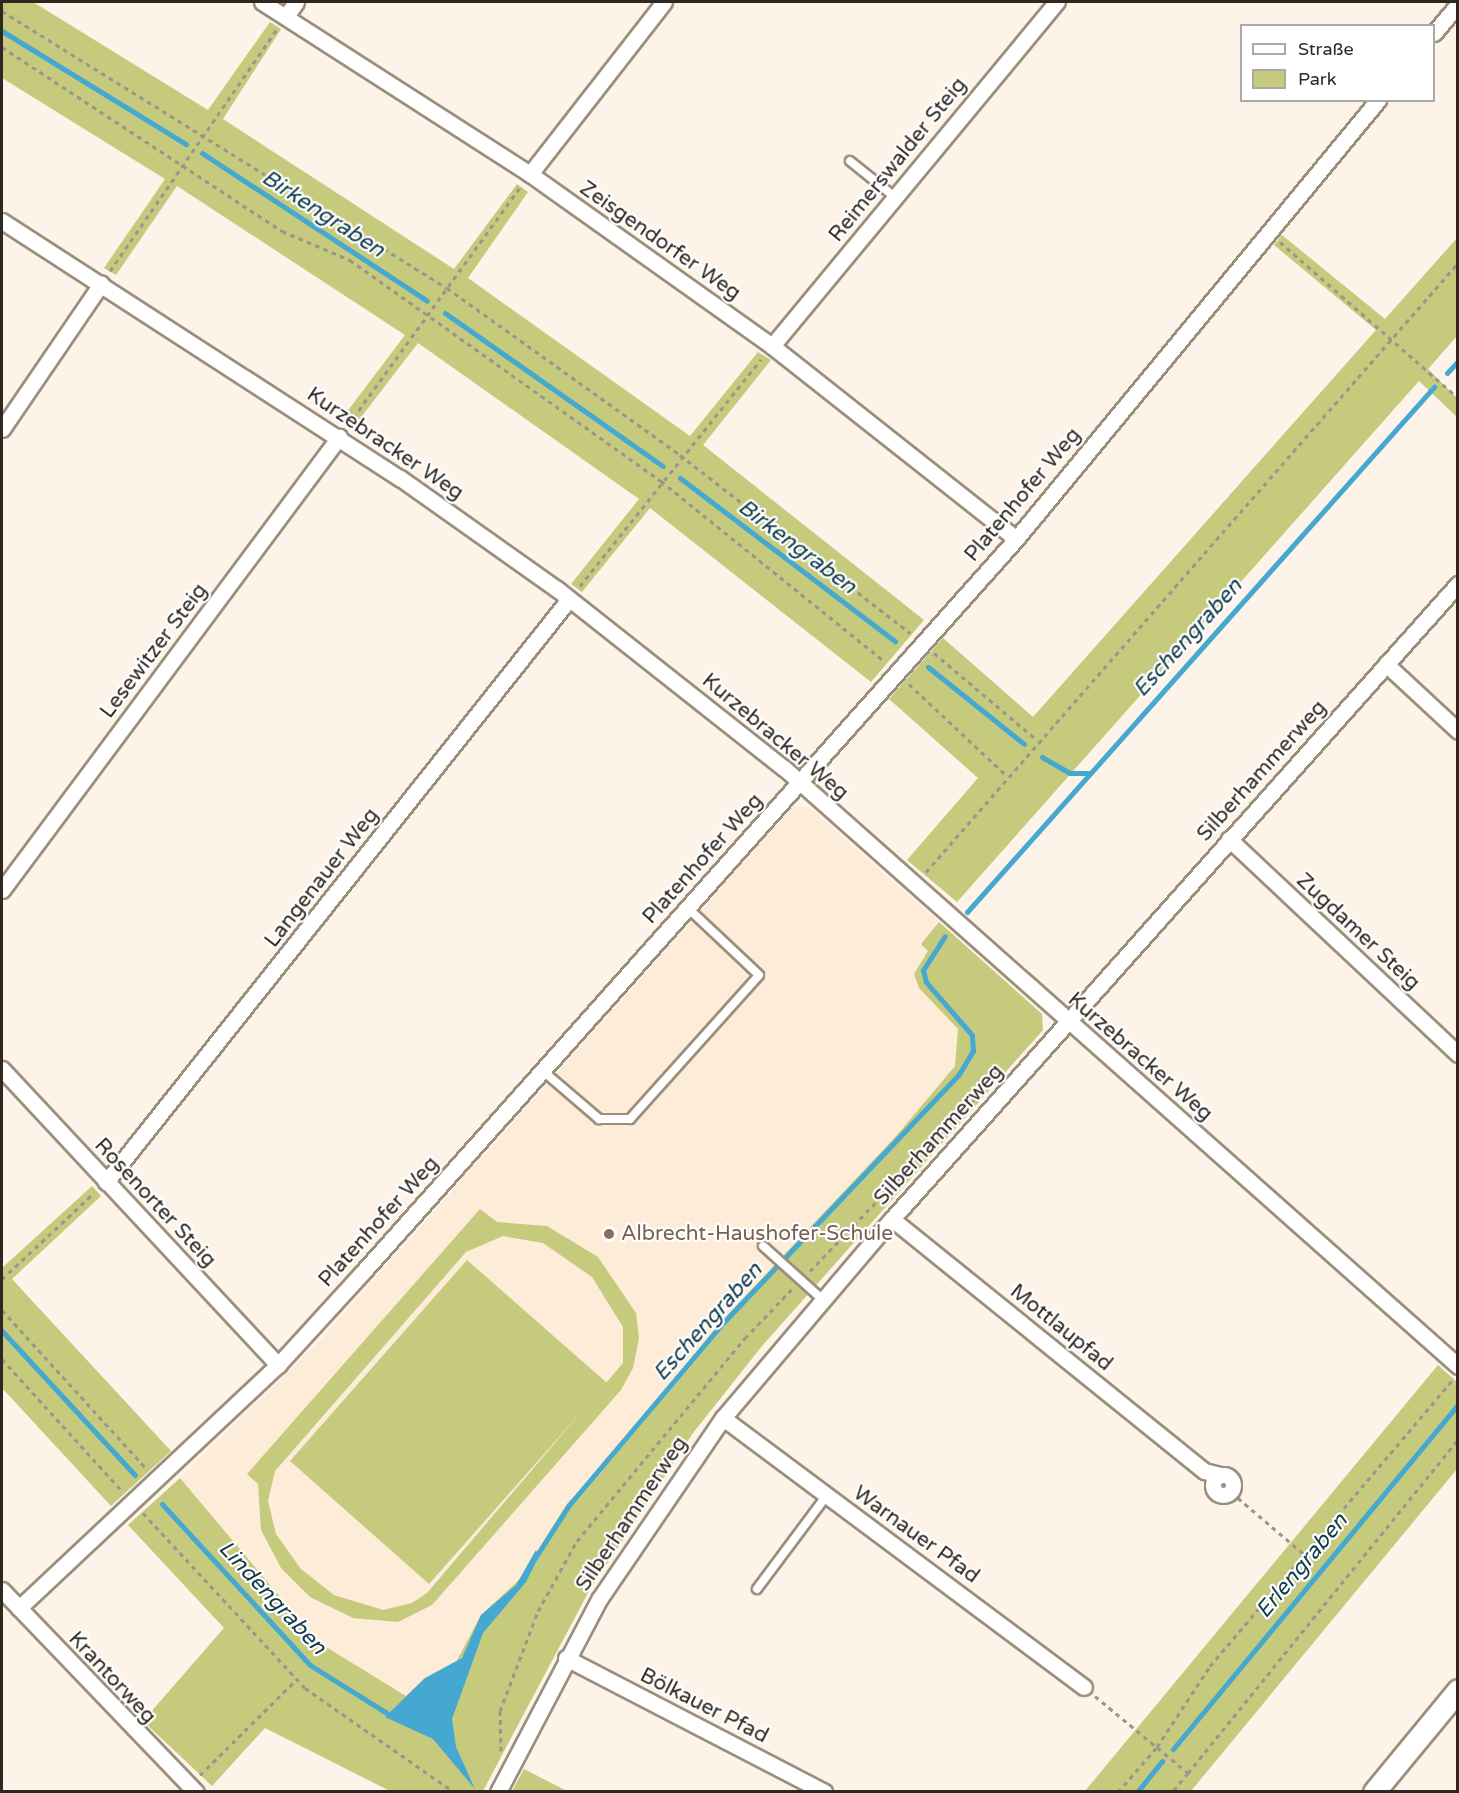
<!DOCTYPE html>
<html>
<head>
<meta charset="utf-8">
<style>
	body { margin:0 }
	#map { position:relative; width:1459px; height:1793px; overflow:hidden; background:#fdf3e8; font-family:"Varela Round",sans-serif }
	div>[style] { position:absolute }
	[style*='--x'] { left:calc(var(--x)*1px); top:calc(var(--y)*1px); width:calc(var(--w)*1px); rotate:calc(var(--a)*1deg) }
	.built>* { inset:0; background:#fcecd8 }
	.green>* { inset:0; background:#c5ca7d }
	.water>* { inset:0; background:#44a8d1 }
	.stream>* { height:5px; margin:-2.5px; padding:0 2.5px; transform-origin:2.5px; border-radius:2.5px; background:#44a8d1 }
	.path>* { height:3px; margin-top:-1.5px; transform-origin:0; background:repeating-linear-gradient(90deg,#9d958b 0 4.5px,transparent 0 9px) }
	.roads { filter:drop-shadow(2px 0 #9c8e7d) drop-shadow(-2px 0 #9c8e7d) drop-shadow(0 2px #9c8e7d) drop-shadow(0 -2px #9c8e7d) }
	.lane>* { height:8px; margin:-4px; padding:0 4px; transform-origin:4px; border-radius:4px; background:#fff }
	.street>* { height:15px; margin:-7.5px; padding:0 7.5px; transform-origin:7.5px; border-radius:7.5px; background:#fff }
	.street>.ring { margin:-7.5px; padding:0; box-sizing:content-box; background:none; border:15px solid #fff; border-radius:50% }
	.secondary>* { height:21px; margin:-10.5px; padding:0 10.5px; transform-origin:10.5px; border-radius:10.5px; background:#fff }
	.dots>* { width:16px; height:16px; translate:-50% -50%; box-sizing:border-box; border:3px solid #fff; border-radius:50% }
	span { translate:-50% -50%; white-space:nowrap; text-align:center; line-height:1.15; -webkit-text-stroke:4.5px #fff; paint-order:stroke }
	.street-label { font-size:21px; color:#2e2821 }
	.education-label { font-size:21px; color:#785e54 }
	.left { translate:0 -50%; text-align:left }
	.water-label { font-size:22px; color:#0f3b4d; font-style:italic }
	.frame { position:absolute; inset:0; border:3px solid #2e2821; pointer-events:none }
	.legend { position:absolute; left:1240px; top:24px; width:195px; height:78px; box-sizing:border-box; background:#fff; border:2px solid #aba9a6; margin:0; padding:8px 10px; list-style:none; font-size:18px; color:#2e2821 }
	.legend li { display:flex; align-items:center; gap:12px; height:30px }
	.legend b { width:30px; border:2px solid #aba9a6 }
</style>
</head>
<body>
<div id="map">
	<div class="built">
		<i style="clip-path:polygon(793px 807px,808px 807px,939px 922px,921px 944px,928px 951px,919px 963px,931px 1001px,958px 1029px,955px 1066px,897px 1135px,717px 1326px,626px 1441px,566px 1505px,520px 1579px,481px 1615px,462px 1658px,425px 1678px,406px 1696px,318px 1642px,180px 1478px,318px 1343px)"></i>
	</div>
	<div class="green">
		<i style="clip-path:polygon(2px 2px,33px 2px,208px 110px,270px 22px,281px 29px,223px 119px,454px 269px,517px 184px,528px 192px,468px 278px,690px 436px,758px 352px,771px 360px,703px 445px,924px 620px,871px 682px,650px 508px,582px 592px,571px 584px,639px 499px,418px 343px,352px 429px,340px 421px,405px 335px,177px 186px,116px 275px,104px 268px,165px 179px,2px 78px)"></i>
		<i style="clip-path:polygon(1282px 235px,1385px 319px,1457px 238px,1457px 336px,1428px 369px,1457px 398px,1457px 417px,1419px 381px,957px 902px,907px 860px,978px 778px,889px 699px,943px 638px,1033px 717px,1376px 330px,1274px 245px)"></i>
		<i style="clip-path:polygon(939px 922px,1042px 1014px,1043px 1030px,762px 1346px,693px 1433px,588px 1593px,483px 1791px,390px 1791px,265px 1728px,212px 1786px,143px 1721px,224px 1628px,128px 1525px,180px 1478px,318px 1642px,406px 1696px,425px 1678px,454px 1666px,481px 1615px,520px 1579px,566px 1505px,626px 1441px,717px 1326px,897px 1135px,955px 1066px,958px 1029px,919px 988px,914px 974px,928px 951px,921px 944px)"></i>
		<i style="clip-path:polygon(92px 1186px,101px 1196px,12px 1279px,171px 1451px,111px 1506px,2px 1388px,2px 1268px)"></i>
		<i style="clip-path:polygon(evenodd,480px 1209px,497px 1222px,547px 1226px,598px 1257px,636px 1313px,639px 1338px,633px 1368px,621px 1390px,432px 1605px,398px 1622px,353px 1618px,310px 1597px,281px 1568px,261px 1530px,258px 1484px,247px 1474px,480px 1209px,503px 1236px,543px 1243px,592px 1277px,623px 1327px,623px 1363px,427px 1593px,412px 1603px,383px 1610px,334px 1595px,301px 1569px,276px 1534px,268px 1501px,275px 1471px,466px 1252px,503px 1236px)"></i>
		<i style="clip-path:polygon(467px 1260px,607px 1383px,429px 1584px,290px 1461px)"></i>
		<i style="clip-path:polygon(1438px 1365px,1457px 1382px,1457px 1469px,1191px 1791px,1085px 1791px)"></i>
		<i style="clip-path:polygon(524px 1769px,567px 1791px,512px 1791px)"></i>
	</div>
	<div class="water">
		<i style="clip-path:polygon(536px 1550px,539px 1556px,526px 1582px,483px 1633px,452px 1719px,456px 1747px,475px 1789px,433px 1739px,385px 1717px,425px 1678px,462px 1658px,481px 1615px,516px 1585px)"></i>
	</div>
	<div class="stream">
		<i style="--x:2;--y:31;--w:216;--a:31.6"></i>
		<i style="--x:202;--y:153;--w:269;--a:33.3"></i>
		<i style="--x:445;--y:313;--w:266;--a:35.1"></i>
		<i style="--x:1447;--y:373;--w:16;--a:-47"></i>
		<i style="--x:680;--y:478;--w:270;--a:37.2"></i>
		<i style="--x:928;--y:667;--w:123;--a:38.7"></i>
		<i style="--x:1042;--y:757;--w:32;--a:30"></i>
		<i style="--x:1070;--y:773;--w:18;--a:0"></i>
		<i style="--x:967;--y:912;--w:703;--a:-48.35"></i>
		<i style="--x:2;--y:1331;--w:196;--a:47.3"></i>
		<i style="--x:162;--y:1504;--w:219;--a:47.4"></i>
		<i style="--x:310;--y:1665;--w:94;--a:32"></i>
		<i style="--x:535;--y:1558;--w:63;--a:-57.3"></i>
		<i style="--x:569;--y:1505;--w:236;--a:-49.8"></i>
		<i style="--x:721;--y:1325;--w:346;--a:-46.5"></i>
		<i style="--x:959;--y:1074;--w:27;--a:-59"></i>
		<i style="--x:973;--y:1051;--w:16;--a:-94"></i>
		<i style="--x:972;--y:1035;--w:70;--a:-131"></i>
		<i style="--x:926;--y:982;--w:12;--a:-104"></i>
		<i style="--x:923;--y:970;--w:40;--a:-57.1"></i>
		<i style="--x:1173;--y:1749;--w:447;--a:-50.4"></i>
		<i style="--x:1137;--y:1792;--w:40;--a:-51"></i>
	</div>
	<div class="path">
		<i style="--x:2;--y:11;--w:524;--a:31.9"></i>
		<i style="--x:447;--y:288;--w:287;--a:35.6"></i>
		<i style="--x:680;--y:455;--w:291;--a:37.7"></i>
		<i style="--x:2;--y:47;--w:335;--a:33.3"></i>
		<i style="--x:282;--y:231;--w:74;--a:23.1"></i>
		<i style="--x:350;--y:260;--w:382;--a:35.4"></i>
		<i style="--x:661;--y:481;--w:287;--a:38.9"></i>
		<i style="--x:1280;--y:242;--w:237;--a:41.2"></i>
		<i style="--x:110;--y:271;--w:293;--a:-55.4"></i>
		<i style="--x:348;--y:425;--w:294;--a:-54.1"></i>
		<i style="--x:580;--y:586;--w:290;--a:-51.4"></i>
		<i style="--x:934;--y:653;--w:135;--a:40.2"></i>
		<i style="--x:909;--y:684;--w:134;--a:43.2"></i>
		<i style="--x:926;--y:872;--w:809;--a:-48.86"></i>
		<i style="--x:810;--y:1271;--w:240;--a:-46.2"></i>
		<i style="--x:2;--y:1279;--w:126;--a:-43.1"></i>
		<i style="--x:2;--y:1310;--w:214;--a:47.7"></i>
		<i style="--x:2;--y:1359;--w:178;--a:47.7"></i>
		<i style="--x:1231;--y:1492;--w:97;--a:40.4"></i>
		<i style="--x:143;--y:1513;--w:238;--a:47.2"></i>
		<i style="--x:305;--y:1688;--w:182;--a:34.9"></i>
		<i style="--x:1095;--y:1696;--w:121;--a:39.6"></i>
		<i style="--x:1188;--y:1773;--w:25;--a:130"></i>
		<i style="--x:501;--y:1751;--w:40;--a:-91.4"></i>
		<i style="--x:500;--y:1711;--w:107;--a:-69.2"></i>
		<i style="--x:538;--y:1611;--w:80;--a:-60.9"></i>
		<i style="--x:577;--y:1541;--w:264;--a:-50.4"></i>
		<i style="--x:745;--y:1338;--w:69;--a:-46.2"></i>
		<i style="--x:1188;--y:1773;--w:429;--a:-51"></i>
		<i style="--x:200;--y:1775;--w:136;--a:-44.7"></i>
		<i style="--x:1118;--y:1792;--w:60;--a:-49.1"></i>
		<i style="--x:1157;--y:1747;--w:97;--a:-56.8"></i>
		<i style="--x:1210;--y:1666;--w:374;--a:-49.7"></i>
	</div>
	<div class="roads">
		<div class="lane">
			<i style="--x:850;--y:161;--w:58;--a:38.7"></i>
			<i style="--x:543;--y:1071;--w:74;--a:40.6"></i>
			<i style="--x:599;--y:1119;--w:31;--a:0"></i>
			<i style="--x:630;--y:1119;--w:193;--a:-48.1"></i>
			<i style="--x:759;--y:975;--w:98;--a:-136.7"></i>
			<i style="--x:763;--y:1246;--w:82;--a:42"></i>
			<i style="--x:757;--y:1589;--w:117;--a:-53.3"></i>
		</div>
		<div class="street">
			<i style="--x:262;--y:2;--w:318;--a:32.7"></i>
			<i style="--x:530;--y:174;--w:297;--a:35.4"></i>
			<i style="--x:772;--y:346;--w:311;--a:38.3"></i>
			<i style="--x:286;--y:16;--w:17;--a:-54"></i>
			<i style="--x:1434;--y:33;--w:38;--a:-50"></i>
			<i style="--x:530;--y:174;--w:218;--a:-52.1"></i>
			<i style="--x:2;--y:221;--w:474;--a:32.9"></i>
			<i style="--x:400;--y:478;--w:192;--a:35.3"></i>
			<i style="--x:557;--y:589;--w:289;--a:38.3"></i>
			<i style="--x:784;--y:768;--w:901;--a:41.58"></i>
			<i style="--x:772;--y:346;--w:447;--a:-50.4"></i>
			<i style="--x:2;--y:429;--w:176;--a:-55.7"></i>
			<i style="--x:1386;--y:664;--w:98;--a:42.9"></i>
			<i style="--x:1229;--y:839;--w:314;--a:43.2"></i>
			<i style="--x:2;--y:890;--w:565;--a:-53.35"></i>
			<i style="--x:2;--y:1069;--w:405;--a:47"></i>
			<i style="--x:106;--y:1182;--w:744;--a:-51.54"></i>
			<i style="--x:892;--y:1219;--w:401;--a:38.9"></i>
			<i style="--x:1204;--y:1471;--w:16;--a:14"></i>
			<i style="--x:723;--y:1418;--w:450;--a:36.7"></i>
			<i class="ring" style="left:1213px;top:1475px;width:5px;height:5px"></i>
			<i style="--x:2;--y:1590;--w:280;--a:46.2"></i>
			<i style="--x:19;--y:1608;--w:355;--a:-43.2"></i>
			<i style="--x:278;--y:1365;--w:125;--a:-47.6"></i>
			<i style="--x:362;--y:1273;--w:983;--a:-48.3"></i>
			<i style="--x:1016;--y:539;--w:569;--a:-50.49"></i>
			<i style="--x:566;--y:1658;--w:291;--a:27.4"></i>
			<i style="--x:498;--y:1792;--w:219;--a:-62.3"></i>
			<i style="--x:600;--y:1598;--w:218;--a:-55.7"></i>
			<i style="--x:723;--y:1418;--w:261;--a:-49.7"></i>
			<i style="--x:892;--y:1219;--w:851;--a:-48.29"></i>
		</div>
		<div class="secondary">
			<i style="--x:1374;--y:1792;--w:132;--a:-50.5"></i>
		</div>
	</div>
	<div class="dots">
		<i style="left:609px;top:1234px;background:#8d6e63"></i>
	</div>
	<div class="street-label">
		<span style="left:898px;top:160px;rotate:-51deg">Reimerswalder Steig</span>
		<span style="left:660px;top:241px;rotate:35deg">Zeisgendorfer Weg</span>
		<span style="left:385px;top:444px;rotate:34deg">Kurzebracker Weg</span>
		<span style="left:1023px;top:495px;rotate:-50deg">Platenhofer Weg</span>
		<span style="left:154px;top:651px;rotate:-53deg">Lesewitzer Steig</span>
		<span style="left:775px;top:737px;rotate:40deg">Kurzebracker Weg</span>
		<span style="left:1262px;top:771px;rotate:-48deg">Silberhammerweg</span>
		<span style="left:703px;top:859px;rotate:-48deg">Platenhofer Weg</span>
		<span style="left:322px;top:878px;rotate:-52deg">Langenauer Weg</span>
		<span style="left:1358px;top:932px;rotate:43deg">Zugdamer Steig</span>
		<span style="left:1140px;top:1057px;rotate:41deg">Kurzebracker Weg</span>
		<span style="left:939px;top:1135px;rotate:-48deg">Silberhammerweg</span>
		<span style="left:155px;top:1203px;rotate:47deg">Rosenorter Steig</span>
		<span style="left:379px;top:1222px;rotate:-48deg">Platenhofer Weg</span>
		<span style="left:1061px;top:1328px;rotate:39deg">Mottlaupfad</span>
		<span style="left:632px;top:1514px;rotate:-56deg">Silberhammerweg</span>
		<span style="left:916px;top:1535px;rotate:36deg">Warnauer Pfad</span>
		<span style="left:112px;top:1678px;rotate:47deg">Krantorweg</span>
		<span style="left:704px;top:1706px;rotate:27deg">Bölkauer Pfad</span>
	</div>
	<div class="education-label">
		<span class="left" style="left:621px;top:1234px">Albrecht-Haushofer-Schule</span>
	</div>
	<div class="water-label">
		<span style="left:323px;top:214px;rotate:33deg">Birkengraben</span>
		<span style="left:797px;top:547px;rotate:37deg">Birkengraben</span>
		<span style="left:1188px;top:638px;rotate:-48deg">Eschengraben</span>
		<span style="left:708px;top:1322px;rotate:-48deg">Eschengraben</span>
		<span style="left:1302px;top:1566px;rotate:-50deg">Erlengraben</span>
		<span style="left:272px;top:1598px;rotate:47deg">Lindengraben</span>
	</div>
	<div class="frame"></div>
	<ul class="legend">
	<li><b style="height:8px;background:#fff"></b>Straße</li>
	<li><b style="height:16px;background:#c5ca7d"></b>Park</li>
	</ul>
</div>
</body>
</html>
